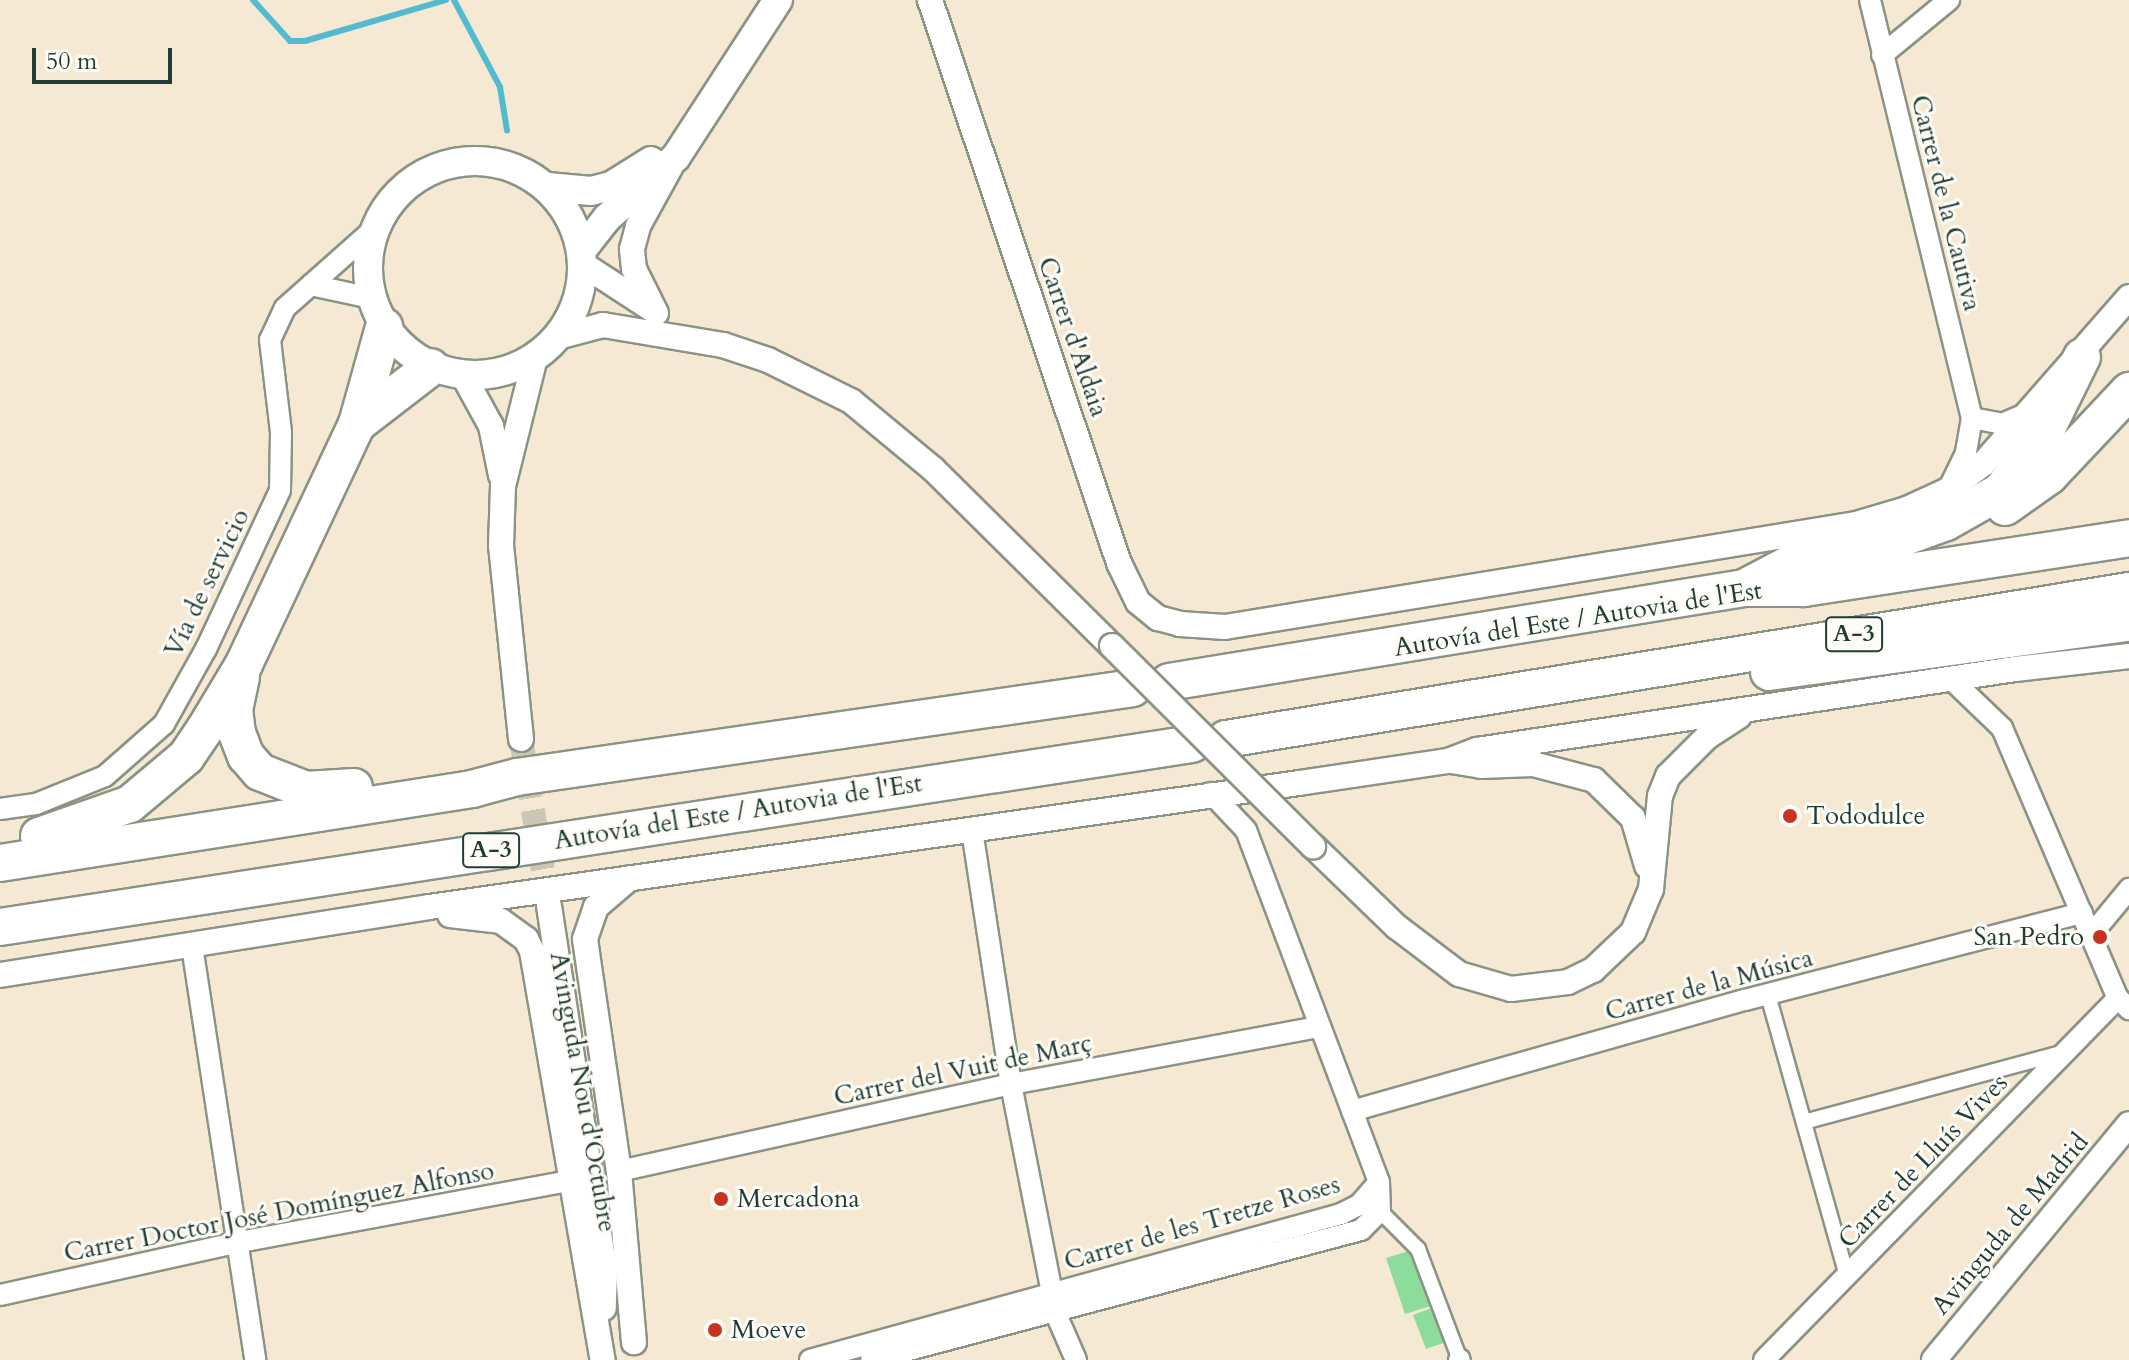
<!DOCTYPE html>
<html>
<head>
<meta charset="utf-8">
<style>
	body { margin:0 }
	#map { position:relative; width:2129px; height:1360px; overflow:hidden; background:#f6e9d3; font-family:Cardo,serif }
	div>[style] { position:absolute }
	[style*='--x'] { left:calc(var(--x)*1px); top:calc(var(--y)*1px); width:calc(var(--w)*1px); rotate:calc(var(--a)*1deg) }
	.green>* { inset:0; background:#8cdc9b }
	.stream>* { height:6px; margin:-3px; padding:0 3px; transform-origin:3px; border-radius:3px; background:#53bbd0 }
	.tertiary-tunnel>* { height:24px; margin-top:-12px; transform-origin:0; background:repeating-linear-gradient(90deg,#cbc7b3 0 24px,transparent 0 36px) }
	.roads { filter:drop-shadow(2px 0 #8a9384) drop-shadow(-2px 0 #8a9384) drop-shadow(0 2px #8a9384) drop-shadow(0 -2px #8a9384) }
	.pedestrian>* { height:14px; margin:-7px; padding:0 7px; transform-origin:7px; border-radius:7px; background:#fff }
	.minor>* { height:20px; margin:-10px; padding:0 10px; transform-origin:10px; border-radius:10px; background:#fff }
	.tertiary>* { height:24px; margin:-12px; padding:0 12px; transform-origin:12px; border-radius:12px; background:#fff }
	.secondary>* { height:28px; margin:-14px; padding:0 14px; transform-origin:14px; border-radius:14px; background:#fff }
	.secondary>.ring { margin:-14px; padding:0; box-sizing:content-box; background:none; border:28px solid #fff; border-radius:50% }
	.motorway>* { height:36px; margin:-18px; padding:0 18px; transform-origin:18px; border-radius:18px; background:#fff }
	.bridges { filter:drop-shadow(2px 0 #8a9384) drop-shadow(-2px 0 #8a9384) drop-shadow(0 2px #8a9384) drop-shadow(0 -2px #8a9384) }
	.tertiary-bridge>* { height:24px; margin:-12px; padding:0 12px; transform-origin:12px; border-radius:12px; background:#fff }
	.dots>* { width:22px; height:22px; translate:-50% -50%; box-sizing:border-box; border:4px solid #fdfcf7; border-radius:50% }
	span { translate:-50% -50%; white-space:nowrap; text-align:center; line-height:1.15; -webkit-text-stroke:6px #fdfcf7; paint-order:stroke }
	.shield-label span { padding:2px 6px; background:#fdfcf7; border:2px solid; border-radius:6px; -webkit-text-stroke-width:0 }
	.shield-label { font-size:24px; color:#1f3d34; font-weight:700 }
	.street-label { font-size:26px; color:#1f3d34 }
	.poi-label { font-size:26px; color:#1f3d34 }
	.left { translate:0 -50%; text-align:left }
	.right { translate:-100% -50%; text-align:right }
	.scale { position:absolute; left:32px; top:48px; width:140px; height:36px; box-sizing:border-box; border:4px solid #1f3d34; border-top:0; padding-left:10px; font-size:24px; line-height:28px; white-space:nowrap; color:#1f3d34; -webkit-text-stroke:6px #fdfcf7; paint-order:stroke }
</style>
</head>
<body>
<div id="map">
	<div class="green">
		<i style="clip-path:polygon(1415px 1249px,1434px 1305px,1405px 1314px,1386px 1258px)"></i>
		<i style="clip-path:polygon(1434px 1307px,1446px 1342px,1426px 1349px,1413px 1315px)"></i>
	</div>
	<div class="stream">
		<i style="--x:253;--y:0;--w:55;--a:47.9"></i>
		<i style="--x:290;--y:41;--w:15;--a:0"></i>
		<i style="--x:305;--y:41;--w:147;--a:-16.2"></i>
		<i style="--x:454;--y:0;--w:98;--a:62.1"></i>
		<i style="--x:500;--y:87;--w:44;--a:80.8"></i>
	</div>
	<div class="tertiary-tunnel">
		<i style="--x:521;--y:739;--w:169;--a:80.5"></i>
	</div>
	<div class="roads">
		<div class="pedestrian">
			<i style="--x:1768;--y:995;--w:292;--a:74.3"></i>
			<i style="--x:1804;--y:1122;--w:267;--a:-15"></i>
			<i style="--x:1380;--y:1211;--w:54;--a:45"></i>
			<i style="--x:1418;--y:1249;--w:119;--a:69.3"></i>
		</div>
		<div class="minor">
			<i style="--x:1870;--y:0;--w:430;--a:76.3"></i>
			<i style="--x:1972;--y:418;--w:36;--a:100"></i>
			<i style="--x:1966;--y:453;--w:41;--a:115.9"></i>
			<i style="--x:1882;--y:55;--w:87;--a:-39.4"></i>
			<i style="--x:311;--y:285;--w:61;--a:12.2"></i>
			<i style="--x:1972;--y:418;--w:31;--a:11"></i>
			<i style="--x:2002;--y:424;--w:25;--a:-23"></i>
			<i style="--x:1952;--y:680;--w:69;--a:43.8"></i>
			<i style="--x:2002;--y:728;--w:294;--a:66.8"></i>
			<i style="--x:2118;--y:998;--w:16;--a:45"></i>
			<i style="--x:0;--y:809;--w:36;--a:-8"></i>
			<i style="--x:36;--y:804;--w:74;--a:-22.1"></i>
			<i style="--x:105;--y:776;--w:79;--a:-41.4"></i>
			<i style="--x:164;--y:724;--w:86;--a:-60.8"></i>
			<i style="--x:206;--y:649;--w:175;--a:-65"></i>
			<i style="--x:280;--y:490;--w:58;--a:-89"></i>
			<i style="--x:281;--y:432;--w:93;--a:-96.8"></i>
			<i style="--x:270;--y:340;--w:35;--a:-65"></i>
			<i style="--x:285;--y:308;--w:118;--a:-41.6"></i>
			<i style="--x:972;--y:830;--w:257;--a:81.3"></i>
			<i style="--x:1011;--y:1084;--w:234;--a:78.9"></i>
			<i style="--x:1056;--y:1314;--w:50;--a:66.5"></i>
			<i style="--x:2091;--y:935;--w:60;--a:-50.4"></i>
			<i style="--x:192;--y:946;--w:419;--a:81.3"></i>
			<i style="--x:1352;--y:1111;--w:408;--a:-15.8"></i>
			<i style="--x:1745;--y:1000;--w:348;--a:-14.5"></i>
			<i style="--x:619;--y:1171;--w:402;--a:-12.5"></i>
			<i style="--x:1011;--y:1084;--w:314;--a:-10.5"></i>
			<i style="--x:0;--y:1295;--w:240;--a:-12.5"></i>
			<i style="--x:234;--y:1243;--w:340;--a:-10.5"></i>
			<i style="--x:810;--y:1360;--w:551;--a:-15.37"></i>
			<i style="--x:1341;--y:1214;--w:20;--a:-27"></i>
			<i style="--x:1359;--y:1205;--w:30;--a:-49"></i>
			<i style="--x:871;--y:1360;--w:507;--a:-14.86"></i>
			<i style="--x:1361;--y:1230;--w:27;--a:-45"></i>
			<i style="--x:1380;--y:1211;--w:29;--a:-92"></i>
			<i style="--x:1379;--y:1182;--w:376;--a:-110.7"></i>
			<i style="--x:1246;--y:830;--w:51;--a:-133.4"></i>
			<i style="--x:1459;--y:1360;--w:1;--a:-45"></i>
			<i style="--x:1764;--y:1360;--w:506;--a:-45.64"></i>
		</div>
		<div class="tertiary">
			<i style="--x:930;--y:0;--w:594;--a:71.44"></i>
			<i style="--x:1119;--y:563;--w:43;--a:64"></i>
			<i style="--x:1138;--y:602;--w:26;--a:39"></i>
			<i style="--x:1158;--y:618;--w:23;--a:15"></i>
			<i style="--x:1180;--y:624;--w:45;--a:3.8"></i>
			<i style="--x:1225;--y:627;--w:639;--a:-9.27"></i>
			<i style="--x:1856;--y:524;--w:53;--a:-16.4"></i>
			<i style="--x:1907;--y:509;--w:45;--a:-24.9"></i>
			<i style="--x:1948;--y:490;--w:44;--a:-36.6"></i>
			<i style="--x:1983;--y:464;--w:222;--a:-48.8"></i>
			<i style="--x:584;--y:265;--w:82;--a:33.1"></i>
			<i style="--x:656;--y:313;--w:49;--a:-116.6"></i>
			<i style="--x:634;--y:269;--w:20;--a:-96"></i>
			<i style="--x:632;--y:249;--w:24;--a:-75"></i>
			<i style="--x:638;--y:226;--w:68;--a:-61.2"></i>
			<i style="--x:558;--y:337;--w:47;--a:-14.9"></i>
			<i style="--x:603;--y:325;--w:122;--a:9.5"></i>
			<i style="--x:723;--y:345;--w:47;--a:18.4"></i>
			<i style="--x:768;--y:360;--w:93;--a:26.3"></i>
			<i style="--x:851;--y:401;--w:107;--a:39.7"></i>
			<i style="--x:933;--y:469;--w:252;--a:44.7"></i>
			<i style="--x:463;--y:375;--w:58;--a:61.2"></i>
			<i style="--x:491;--y:426;--w:50;--a:78.5"></i>
			<i style="--x:521;--y:739;--w:194;--a:-95.9"></i>
			<i style="--x:501;--y:546;--w:60;--a:-88.1"></i>
			<i style="--x:503;--y:486;--w:132;--a:-76"></i>
			<i style="--x:1451;--y:761;--w:30;--a:9"></i>
			<i style="--x:1481;--y:766;--w:52;--a:-2.2"></i>
			<i style="--x:1533;--y:764;--w:63;--a:14.7"></i>
			<i style="--x:1594;--y:780;--w:54;--a:44.3"></i>
			<i style="--x:1633;--y:818;--w:50;--a:73.7"></i>
			<i style="--x:1313;--y:846;--w:117;--a:44"></i>
			<i style="--x:1397;--y:927;--w:78;--a:37.2"></i>
			<i style="--x:1459;--y:974;--w:54;--a:16.1"></i>
			<i style="--x:1511;--y:989;--w:57;--a:-7"></i>
			<i style="--x:1568;--y:982;--w:28;--a:-26"></i>
			<i style="--x:1593;--y:970;--w:55;--a:-43.5"></i>
			<i style="--x:1633;--y:932;--w:47;--a:-67.3"></i>
			<i style="--x:1651;--y:889;--w:93;--a:-84.5"></i>
			<i style="--x:1660;--y:796;--w:22;--a:-68"></i>
			<i style="--x:1668;--y:776;--w:55;--a:-45"></i>
			<i style="--x:1707;--y:737;--w:38;--a:-33"></i>
			<i style="--x:630;--y:878;--w:45;--a:139.5"></i>
			<i style="--x:596;--y:907;--w:34;--a:109"></i>
			<i style="--x:585;--y:939;--w:234;--a:81.7"></i>
			<i style="--x:619;--y:1171;--w:172;--a:85"></i>
			<i style="--x:549;--y:906;--w:369;--a:81.3"></i>
			<i style="--x:605;--y:1271;--w:37;--a:92"></i>
			<i style="--x:450;--y:915;--w:51;--a:6.7"></i>
			<i style="--x:501;--y:921;--w:31;--a:36"></i>
			<i style="--x:526;--y:939;--w:13;--a:63"></i>
			<i style="--x:532;--y:951;--w:415;--a:80.2"></i>
			<i style="--x:0;--y:975;--w:434;--a:-9"></i>
			<i style="--x:429;--y:907;--w:879;--a:-8.11"></i>
			<i style="--x:1299;--y:783;--w:151;--a:-8.4"></i>
			<i style="--x:1448;--y:761;--w:31;--a:-21"></i>
			<i style="--x:1477;--y:750;--w:544;--a:-8.56"></i>
			<i style="--x:2015;--y:669;--w:115;--a:-6.5"></i>
			<i style="--x:1934;--y:1360;--w:306;--a:-50.4"></i>
		</div>
		<div class="secondary">
			<i class="ring" style="left:368px;top:161px;width:186px;height:186px"></i>
			<i style="--x:548;--y:187;--w:43;--a:5.3"></i>
			<i style="--x:591;--y:191;--w:21;--a:-14"></i>
			<i style="--x:611;--y:186;--w:47;--a:-32"></i>
			<i style="--x:582;--y:250;--w:41;--a:-52"></i>
			<i style="--x:607;--y:218;--w:92;--a:-41.5"></i>
			<i style="--x:676;--y:157;--w:187;--a:-57"></i>
		</div>
		<div class="motorway">
			<i style="--x:357;--y:424;--w:93;--a:-37.6"></i>
			<i style="--x:2005;--y:507;--w:54;--a:-35.2"></i>
			<i style="--x:2049;--y:476;--w:117;--a:-46.7"></i>
			<i style="--x:1748;--y:586;--w:58;--a:-27.9"></i>
			<i style="--x:1799;--y:559;--w:102;--a:-11.3"></i>
			<i style="--x:1899;--y:539;--w:50;--a:-19.9"></i>
			<i style="--x:1946;--y:522;--w:63;--a:-29.4"></i>
			<i style="--x:2001;--y:491;--w:78;--a:-53.9"></i>
			<i style="--x:2047;--y:428;--w:79;--a:-63.8"></i>
			<i style="--x:1769;--y:672;--w:363;--a:-7.8"></i>
			<i style="--x:241;--y:677;--w:33;--a:102"></i>
			<i style="--x:234;--y:709;--w:24;--a:83"></i>
			<i style="--x:237;--y:733;--w:25;--a:69"></i>
			<i style="--x:246;--y:756;--w:21;--a:49"></i>
			<i style="--x:260;--y:772;--w:49;--a:21.4"></i>
			<i style="--x:306;--y:790;--w:48;--a:-3.6"></i>
			<i style="--x:1169;--y:682;--w:583;--a:-9.28"></i>
			<i style="--x:1744;--y:588;--w:60;--a:0"></i>
			<i style="--x:1804;--y:588;--w:329;--a:-8.7"></i>
			<i style="--x:1226;--y:739;--w:915;--a:-9.31"></i>
			<i style="--x:39;--y:836;--w:96;--a:-19.4"></i>
			<i style="--x:130;--y:804;--w:73;--a:-40"></i>
			<i style="--x:186;--y:757;--w:34;--a:-56"></i>
			<i style="--x:205;--y:729;--w:76;--a:-59"></i>
			<i style="--x:244;--y:664;--w:265;--a:-64.8"></i>
			<i style="--x:357;--y:424;--w:101;--a:-74.4"></i>
			<i style="--x:0;--y:863;--w:478;--a:-8.9"></i>
			<i style="--x:472;--y:789;--w:47;--a:-14.9"></i>
			<i style="--x:517;--y:777;--w:622;--a:-8.22"></i>
			<i style="--x:0;--y:927;--w:1206;--a:-8.73"></i>
		</div>
	</div>
	<div class="bridges">
		<div class="tertiary-bridge">
			<i style="--x:1112;--y:646;--w:284;--a:44.9"></i>
		</div>
	</div>
	<div class="dots">
		<i style="left:1790px;top:816px;background:#c8321e"></i>
		<i style="left:2100px;top:937px;background:#c8321e"></i>
		<i style="left:721px;top:1199px;background:#c8321e"></i>
		<i style="left:715px;top:1330px;background:#c8321e"></i>
	</div>
	<div class="shield-label">
		<span style="left:1854px;top:634px">A-3</span>
		<span style="left:491px;top:850px">A-3</span>
	</div>
	<div class="street-label">
		<span style="left:1946px;top:203px;rotate:76deg">Carrer de la Cautiva</span>
		<span style="left:1073px;top:337px;rotate:71deg">Carrer d'Aldaia</span>
		<span style="left:207px;top:583px;rotate:-64deg">Vía de servicio</span>
		<span style="left:1578px;top:619px;rotate:-9deg">Autovía del Este / Autovia de l'Est</span>
		<span style="left:738px;top:812px;rotate:-9deg">Autovía del Este / Autovia de l'Est</span>
		<span style="left:1709px;top:985px;rotate:-15deg">Carrer de la Música</span>
		<span style="left:963px;top:1070px;rotate:-12deg">Carrer del Vuit de Març</span>
		<span style="left:583px;top:1092px;rotate:80deg">Avinguda Nou d'Octubre</span>
		<span style="left:1923px;top:1161px;rotate:-46deg">Carrer de Lluís Vives</span>
		<span style="left:279px;top:1212px;rotate:-11deg">Carrer Doctor José Domínguez Alfonso</span>
		<span style="left:1202px;top:1223px;rotate:-16deg">Carrer de les Tretze Roses</span>
		<span style="left:2010px;top:1224px;rotate:-50deg">Avinguda de Madrid</span>
	</div>
	<div class="poi-label">
		<span class="left" style="left:1806px;top:816px">Tododulce</span>
		<span class="right" style="left:2084px;top:937px">San Pedro</span>
		<span class="left" style="left:737px;top:1199px">Mercadona</span>
		<span class="left" style="left:731px;top:1330px">Moeve</span>
	</div>
	<div class="scale">50 m</div>
</div>
</body>
</html>
